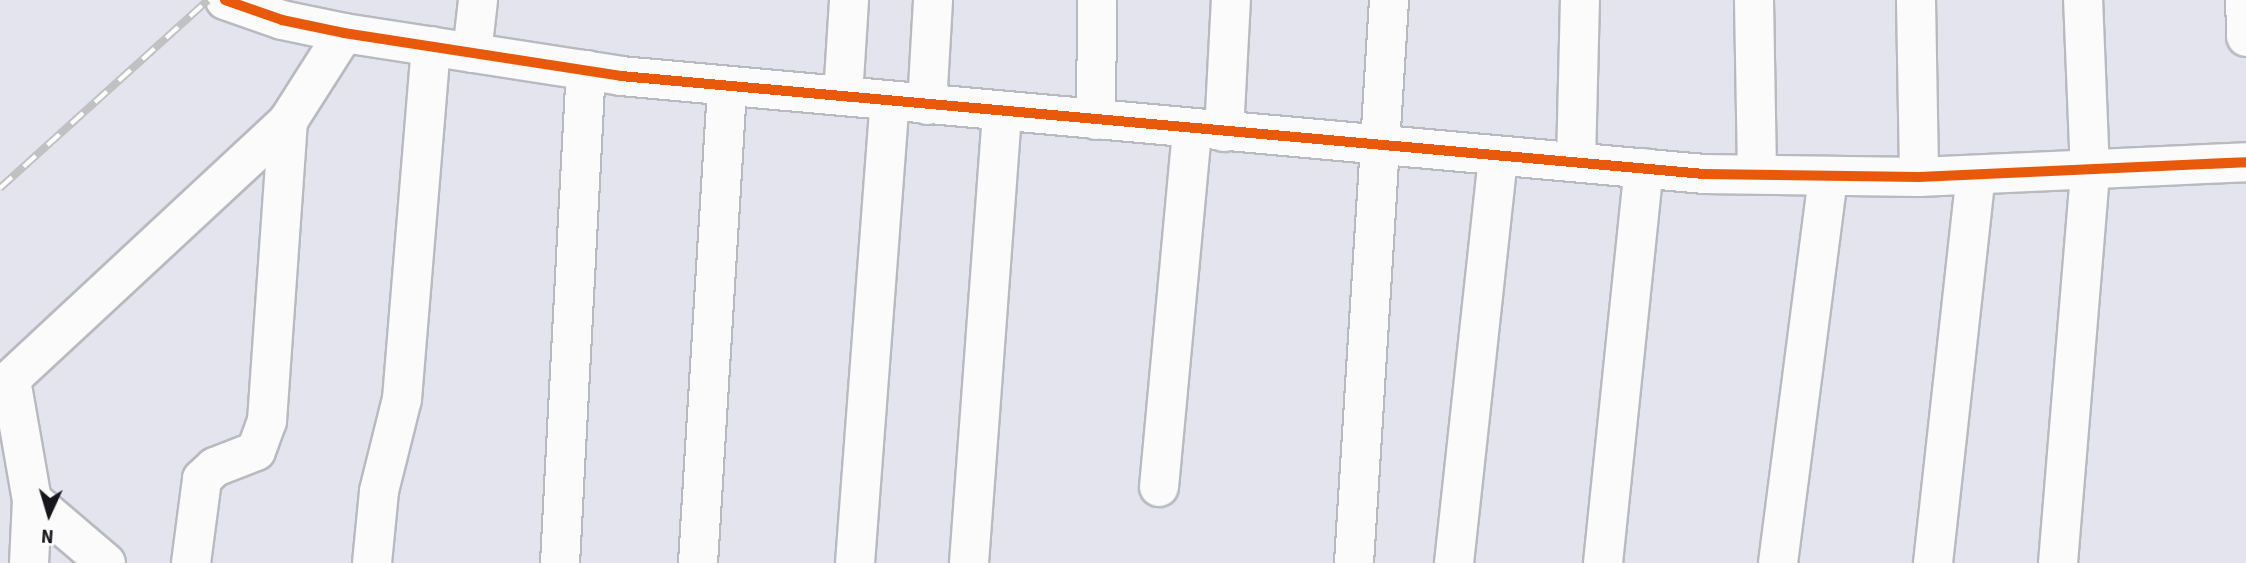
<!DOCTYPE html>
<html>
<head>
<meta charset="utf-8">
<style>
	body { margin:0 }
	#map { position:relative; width:2246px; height:563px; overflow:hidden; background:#e4e4ee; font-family:"Source Sans 3",sans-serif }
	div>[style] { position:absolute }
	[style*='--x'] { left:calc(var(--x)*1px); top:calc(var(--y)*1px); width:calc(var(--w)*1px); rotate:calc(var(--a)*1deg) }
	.roads { filter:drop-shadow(2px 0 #b9b9c0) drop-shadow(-2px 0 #b9b9c0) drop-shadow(0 2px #b9b9c0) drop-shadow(0 -2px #b9b9c0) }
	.minor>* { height:38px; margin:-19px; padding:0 19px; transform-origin:19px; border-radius:19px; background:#fbfbfc }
	.rail>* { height:8px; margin-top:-4px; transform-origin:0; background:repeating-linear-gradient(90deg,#fff 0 16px,#c1c1c4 0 32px); box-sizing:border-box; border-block:2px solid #c1c1c4 }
	.cycleway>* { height:10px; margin:-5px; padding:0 5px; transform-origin:5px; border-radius:5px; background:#e8590c }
	span { translate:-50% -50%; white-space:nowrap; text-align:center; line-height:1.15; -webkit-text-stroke:5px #fff; paint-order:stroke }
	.north { position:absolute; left:14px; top:479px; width:70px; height:70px; -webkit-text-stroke:5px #fff; paint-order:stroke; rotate:184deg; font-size:19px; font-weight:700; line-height:28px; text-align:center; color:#16161b }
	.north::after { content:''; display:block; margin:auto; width:24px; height:32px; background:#16161b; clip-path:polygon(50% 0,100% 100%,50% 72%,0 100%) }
</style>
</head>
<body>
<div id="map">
	<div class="roads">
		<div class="minor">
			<i style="--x:225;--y:0;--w:60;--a:19.3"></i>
			<i style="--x:282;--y:20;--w:63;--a:11.8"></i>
			<i style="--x:344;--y:33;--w:280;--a:8.8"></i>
			<i style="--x:621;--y:76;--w:1087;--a:5.17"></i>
			<i style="--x:1704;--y:174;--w:215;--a:0.8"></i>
			<i style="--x:1919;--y:177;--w:327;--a:-2.6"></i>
			<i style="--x:1754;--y:0;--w:174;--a:89"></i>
			<i style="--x:1916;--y:0;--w:177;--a:89"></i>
			<i style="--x:2245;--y:0;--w:37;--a:88"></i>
			<i style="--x:472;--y:53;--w:53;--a:-83.5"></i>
			<i style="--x:843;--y:96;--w:96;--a:-86.4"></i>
			<i style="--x:927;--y:105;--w:105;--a:-86.7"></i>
			<i style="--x:1096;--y:120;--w:120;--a:-89.5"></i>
			<i style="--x:1224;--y:132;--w:132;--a:-87"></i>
			<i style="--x:1576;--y:162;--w:162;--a:-88.6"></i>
			<i style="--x:11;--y:380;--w:122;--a:80.1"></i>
			<i style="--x:32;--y:500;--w:63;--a:92.7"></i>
			<i style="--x:0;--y:389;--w:393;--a:-42.9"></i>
			<i style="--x:288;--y:121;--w:104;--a:-57.5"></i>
			<i style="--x:1159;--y:487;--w:360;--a:-84.7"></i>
			<i style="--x:32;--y:500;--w:97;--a:40.4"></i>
			<i style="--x:191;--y:563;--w:85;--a:-82.5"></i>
			<i style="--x:202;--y:479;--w:18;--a:-43"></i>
			<i style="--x:215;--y:467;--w:44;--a:-21.3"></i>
			<i style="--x:256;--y:451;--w:32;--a:-70"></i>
			<i style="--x:267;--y:421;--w:301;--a:-86"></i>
			<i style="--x:372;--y:563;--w:72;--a:-84.4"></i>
			<i style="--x:379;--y:491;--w:95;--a:-76"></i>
			<i style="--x:402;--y:399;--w:354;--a:-85.3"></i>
			<i style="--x:560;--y:563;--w:494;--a:-87"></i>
			<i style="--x:698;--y:563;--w:478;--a:-86.5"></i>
			<i style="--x:855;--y:563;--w:463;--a:-85.7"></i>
			<i style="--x:969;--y:563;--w:453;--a:-85.8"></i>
			<i style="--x:1354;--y:563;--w:564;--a:-86.44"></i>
			<i style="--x:1454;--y:563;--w:409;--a:-83.8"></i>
			<i style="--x:1603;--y:563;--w:397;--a:-84.1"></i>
			<i style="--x:1778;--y:563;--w:390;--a:-82.6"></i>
			<i style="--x:1933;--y:563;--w:389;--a:-83.7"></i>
			<i style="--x:2058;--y:563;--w:392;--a:-85.3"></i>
			<i style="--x:2090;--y:172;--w:172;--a:-92.3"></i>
		</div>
	</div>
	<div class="rail">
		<i style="--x:0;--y:188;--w:280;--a:-42.1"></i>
	</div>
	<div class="cycleway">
		<i style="--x:225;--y:0;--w:60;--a:19.3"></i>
		<i style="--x:282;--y:20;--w:63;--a:11.8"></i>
		<i style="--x:344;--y:33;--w:280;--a:8.8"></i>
		<i style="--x:621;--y:76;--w:1087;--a:5.17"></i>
		<i style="--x:1704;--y:174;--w:215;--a:0.8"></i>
		<i style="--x:1919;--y:177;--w:327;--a:-2.6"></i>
	</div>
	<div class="north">N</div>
</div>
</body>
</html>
